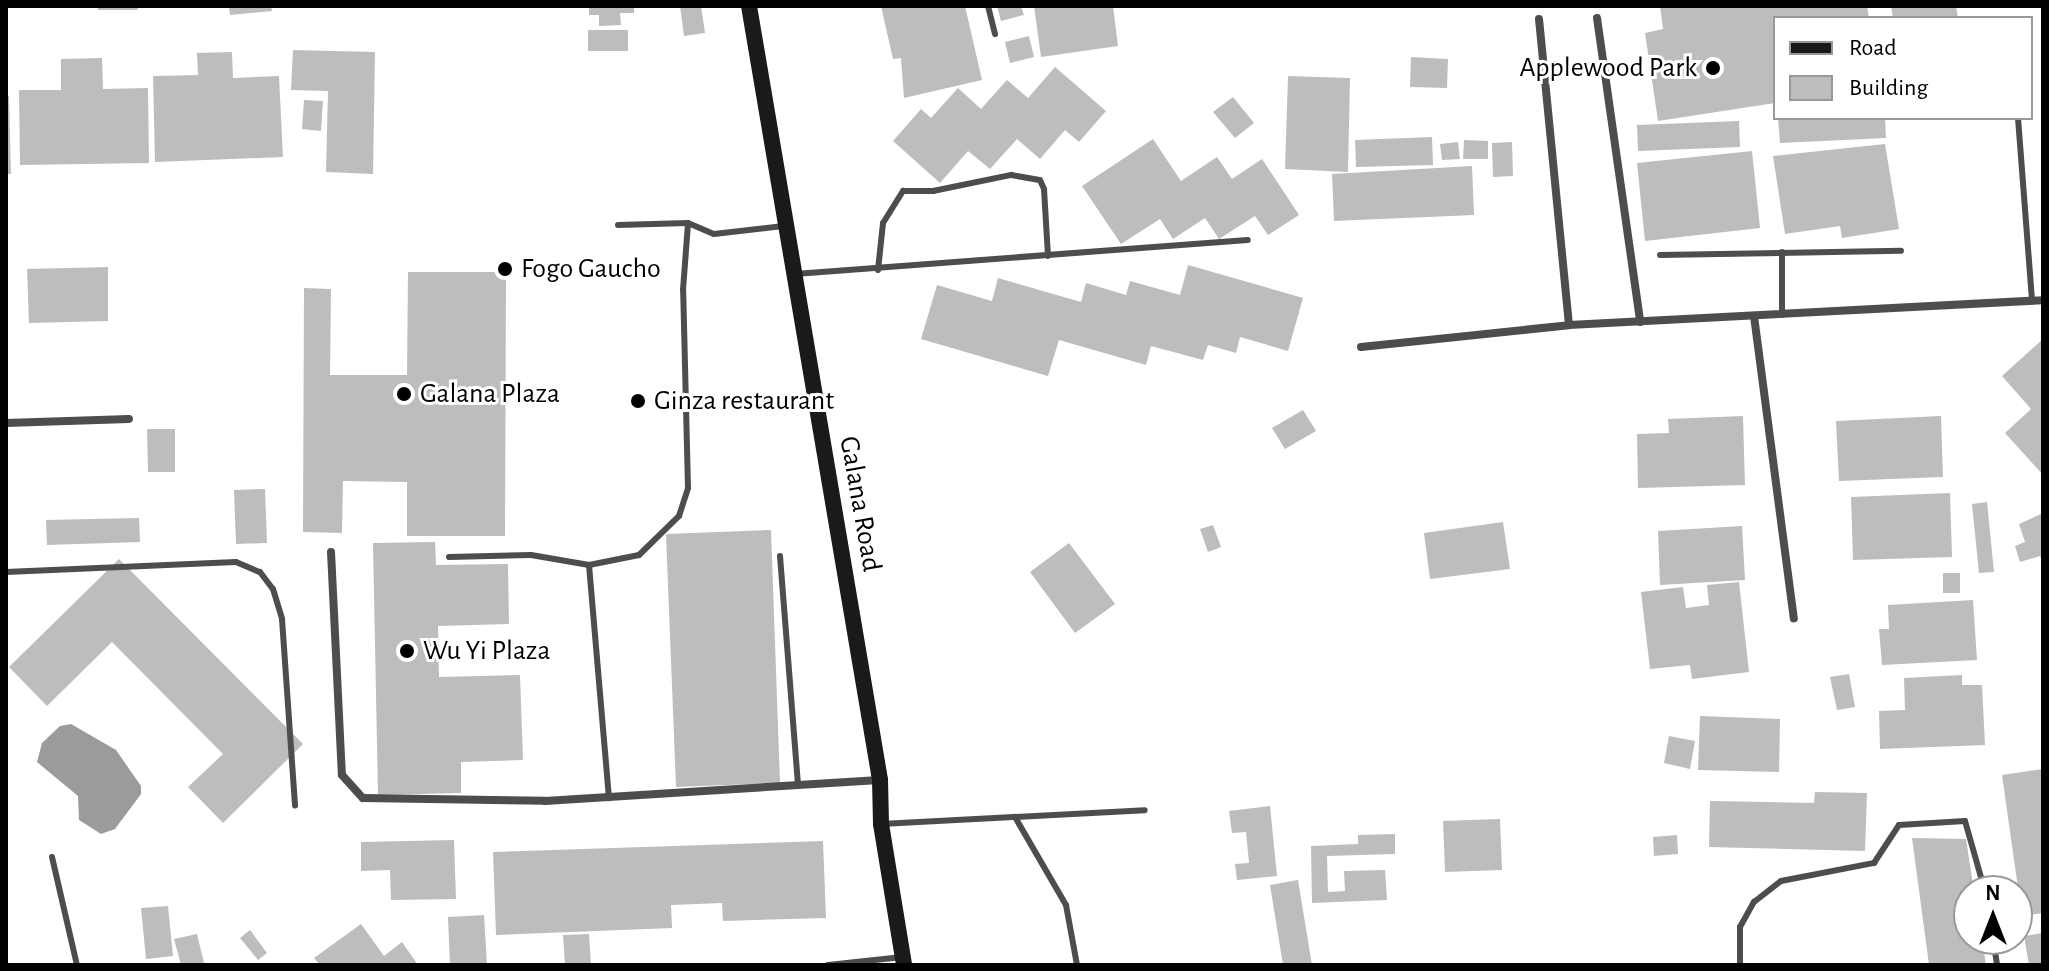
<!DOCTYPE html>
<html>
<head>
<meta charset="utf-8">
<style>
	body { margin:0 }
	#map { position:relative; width:2049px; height:971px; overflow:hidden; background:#fff; font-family:"Alegreya Sans",sans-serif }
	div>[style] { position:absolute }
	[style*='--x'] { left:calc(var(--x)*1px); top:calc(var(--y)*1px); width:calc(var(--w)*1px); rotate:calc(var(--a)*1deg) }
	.water>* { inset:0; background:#9b9b9b }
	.building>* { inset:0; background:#bdbdbd }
	.service>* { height:6px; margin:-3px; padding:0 3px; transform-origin:3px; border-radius:3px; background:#4d4d4d }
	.minor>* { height:8px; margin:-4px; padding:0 4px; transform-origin:4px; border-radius:4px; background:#4d4d4d }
	.secondary>* { height:16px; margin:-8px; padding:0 8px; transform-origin:8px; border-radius:8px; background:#1a1a1a }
	.dots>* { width:22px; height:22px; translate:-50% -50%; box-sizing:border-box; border:4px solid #fff; border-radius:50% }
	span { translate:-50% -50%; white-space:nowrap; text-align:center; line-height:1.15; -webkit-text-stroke:6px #fff; paint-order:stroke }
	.poi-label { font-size:28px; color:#000 }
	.right { translate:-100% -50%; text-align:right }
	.left { translate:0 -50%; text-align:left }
	.street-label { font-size:28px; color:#000 }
	.frame { position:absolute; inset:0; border:8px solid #000; pointer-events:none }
	.legend { position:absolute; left:1773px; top:16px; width:260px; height:104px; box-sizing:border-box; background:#fff; border:2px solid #999; margin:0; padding:10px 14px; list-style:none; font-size:24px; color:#000 }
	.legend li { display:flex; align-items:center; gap:16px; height:40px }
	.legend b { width:40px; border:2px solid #999 }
	.north { position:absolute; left:1953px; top:875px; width:80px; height:80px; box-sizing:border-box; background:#fff; border:2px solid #999; border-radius:50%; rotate:0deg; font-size:22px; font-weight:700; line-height:32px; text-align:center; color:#000 }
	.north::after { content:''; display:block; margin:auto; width:28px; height:36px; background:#000; clip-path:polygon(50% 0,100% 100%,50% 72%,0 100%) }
</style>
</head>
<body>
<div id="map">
	<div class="water">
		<i style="clip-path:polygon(71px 724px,116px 750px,141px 786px,141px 794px,115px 829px,101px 834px,79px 820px,78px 796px,37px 762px,42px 743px,60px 726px)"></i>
	</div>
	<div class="building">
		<i style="clip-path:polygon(98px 6px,137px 6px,138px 10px,98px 10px)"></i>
		<i style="clip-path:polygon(229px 6px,271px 6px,272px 11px,230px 15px)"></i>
		<i style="clip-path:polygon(589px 6px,634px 6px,634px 13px,620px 13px,621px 25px,599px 26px,599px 15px,589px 15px)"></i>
		<i style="clip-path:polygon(680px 6px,701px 6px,705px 33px,684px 36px)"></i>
		<i style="clip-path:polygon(881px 6px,965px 6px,982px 80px,904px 98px,901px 58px,893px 59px)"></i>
		<i style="clip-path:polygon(997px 6px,1021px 6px,1024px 15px,1001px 21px)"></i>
		<i style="clip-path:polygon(1034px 6px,1113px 6px,1118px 46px,1041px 57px)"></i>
		<i style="clip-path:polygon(1660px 6px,1867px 6px,1869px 18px,1775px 18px,1775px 103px,1658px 121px,1645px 33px,1663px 29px)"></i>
		<i style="clip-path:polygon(1891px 6px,1956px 6px,1958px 18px,1893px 18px)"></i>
		<i style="clip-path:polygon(588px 30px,628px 30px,628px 51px,588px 51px)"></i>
		<i style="clip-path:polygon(1029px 36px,1034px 57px,1010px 63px,1005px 42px)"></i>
		<i style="clip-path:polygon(293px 50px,375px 52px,373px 174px,326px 172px,328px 91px,291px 90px)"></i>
		<i style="clip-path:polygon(232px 52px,233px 78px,279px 76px,283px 157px,155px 162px,153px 76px,198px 75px,197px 53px)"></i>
		<i style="clip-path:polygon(1411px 57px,1448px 59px,1447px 88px,1410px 87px)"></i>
		<i style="clip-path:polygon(102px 58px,103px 89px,148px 88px,149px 163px,20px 165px,19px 90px,61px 90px,61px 59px)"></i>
		<i style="clip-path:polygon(1055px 67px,1106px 111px,1079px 142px,1065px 130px,1040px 159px,1017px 139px,990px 169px,968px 151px,940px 183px,893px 141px,921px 109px,931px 118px,958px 88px,981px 109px,1007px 80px,1028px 98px)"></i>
		<i style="clip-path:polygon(1288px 76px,1350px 78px,1348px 172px,1285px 169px)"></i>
		<i style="clip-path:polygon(6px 96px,9px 96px,11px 174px,6px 174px)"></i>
		<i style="clip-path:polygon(1233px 97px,1254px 123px,1235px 138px,1213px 112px)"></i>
		<i style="clip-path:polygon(304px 100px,323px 101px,321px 131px,302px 129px)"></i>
		<i style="clip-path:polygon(1778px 118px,1885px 118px,1886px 138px,1780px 143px)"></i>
		<i style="clip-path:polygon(1739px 121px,1740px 147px,1638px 151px,1637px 125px)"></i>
		<i style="clip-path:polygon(1432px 137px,1433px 165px,1356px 167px,1355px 140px)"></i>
		<i style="clip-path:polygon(1153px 139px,1181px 181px,1217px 157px,1232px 179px,1262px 159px,1299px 215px,1268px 235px,1255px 216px,1219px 239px,1205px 218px,1173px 239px,1160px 219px,1121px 244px,1082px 186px)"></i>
		<i style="clip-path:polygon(1464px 140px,1488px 141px,1488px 159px,1463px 159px)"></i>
		<i style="clip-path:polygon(1458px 142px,1460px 159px,1442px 160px,1440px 144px)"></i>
		<i style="clip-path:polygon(1512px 142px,1513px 176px,1493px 177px,1492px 143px)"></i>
		<i style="clip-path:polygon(1885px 144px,1899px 229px,1842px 238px,1840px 226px,1785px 234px,1773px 156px)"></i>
		<i style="clip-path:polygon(1752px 151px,1760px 228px,1645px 241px,1637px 163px)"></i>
		<i style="clip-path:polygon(1472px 166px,1474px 215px,1334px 221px,1332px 174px)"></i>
		<i style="clip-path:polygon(1188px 265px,1303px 298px,1288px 351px,1240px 337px,1236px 353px,1208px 345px,1203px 360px,1151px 346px,1146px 365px,1059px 340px,1048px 376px,921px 339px,937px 285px,992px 301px,998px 278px,1081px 302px,1086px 283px,1126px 295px,1130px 281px,1180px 295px)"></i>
		<i style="clip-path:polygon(108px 267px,108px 321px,29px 323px,27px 269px)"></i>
		<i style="clip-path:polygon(408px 272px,506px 272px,505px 536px,407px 536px,407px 482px,343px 481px,342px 533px,303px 532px,304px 288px,331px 289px,330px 375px,407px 375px)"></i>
		<i style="clip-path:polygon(2043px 339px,2043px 475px,2005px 433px,2031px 409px,2002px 376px)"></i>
		<i style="clip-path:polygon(1303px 410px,1316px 431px,1285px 449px,1272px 428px)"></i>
		<i style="clip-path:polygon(1743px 416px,1745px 485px,1638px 488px,1637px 434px,1669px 433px,1668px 419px)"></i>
		<i style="clip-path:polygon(1941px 416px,1943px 477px,1839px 481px,1836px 421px)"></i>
		<i style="clip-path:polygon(147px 429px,175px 429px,175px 472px,148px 472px)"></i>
		<i style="clip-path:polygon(265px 489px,267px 543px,236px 544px,234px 490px)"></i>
		<i style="clip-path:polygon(1950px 493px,1952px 557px,1853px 560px,1851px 497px)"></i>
		<i style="clip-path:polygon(1987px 502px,1994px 572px,1979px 573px,1972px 504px)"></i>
		<i style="clip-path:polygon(2043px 513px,2043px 561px,2040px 556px,2020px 562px,2015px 546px,2025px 542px,2019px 524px)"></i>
		<i style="clip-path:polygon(139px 518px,140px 542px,47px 545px,46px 520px)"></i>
		<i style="clip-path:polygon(1503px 522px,1510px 569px,1430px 579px,1424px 533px)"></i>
		<i style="clip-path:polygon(1213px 525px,1221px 547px,1208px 552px,1200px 529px)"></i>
		<i style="clip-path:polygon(1742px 526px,1745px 580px,1660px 585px,1658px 531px)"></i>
		<i style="clip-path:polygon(771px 530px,780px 783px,676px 787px,666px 534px)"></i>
		<i style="clip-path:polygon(435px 542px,436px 565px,508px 564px,509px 624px,438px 626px,439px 677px,520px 675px,523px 760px,461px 762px,461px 793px,378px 795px,373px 543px)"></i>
		<i style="clip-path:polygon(1069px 543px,1115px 604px,1075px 633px,1030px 572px)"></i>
		<i style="clip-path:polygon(119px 559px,303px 744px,223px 823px,188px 787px,223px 754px,112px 642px,47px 706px,9px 667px)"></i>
		<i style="clip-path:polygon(1943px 573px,1960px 573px,1960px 593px,1943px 593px)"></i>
		<i style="clip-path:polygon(1739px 582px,1749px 672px,1692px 679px,1690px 665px,1650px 669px,1641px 592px,1683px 587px,1686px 608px,1709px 605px,1707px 585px)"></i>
		<i style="clip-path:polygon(1973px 600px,1977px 660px,1882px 665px,1879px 629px,1889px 629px,1888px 605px)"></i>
		<i style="clip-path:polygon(1849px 674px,1855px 707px,1837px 710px,1830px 677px)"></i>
		<i style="clip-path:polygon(1962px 675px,1962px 685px,1982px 685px,1985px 745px,1880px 749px,1879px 711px,1905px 710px,1904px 678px)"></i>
		<i style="clip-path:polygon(1700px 716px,1780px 719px,1779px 772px,1698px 770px)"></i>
		<i style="clip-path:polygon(1669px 736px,1695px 741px,1690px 769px,1664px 763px)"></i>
		<i style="clip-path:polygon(2043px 769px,2043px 913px,2022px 916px,2002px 775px)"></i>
		<i style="clip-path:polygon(1815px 792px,1867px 793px,1865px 851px,1709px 847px,1710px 801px,1814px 803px)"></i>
		<i style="clip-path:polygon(1270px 806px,1277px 876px,1237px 880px,1235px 864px,1249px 863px,1246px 832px,1232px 833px,1229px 811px)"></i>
		<i style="clip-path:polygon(1500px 819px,1502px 870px,1445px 872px,1443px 821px)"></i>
		<i style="clip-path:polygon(1395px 834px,1395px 854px,1327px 856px,1328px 892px,1345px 891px,1344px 871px,1385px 870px,1387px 900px,1312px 903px,1311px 846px,1358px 844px,1358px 835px)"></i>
		<i style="clip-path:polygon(1677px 835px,1678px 854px,1654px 856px,1653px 837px)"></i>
		<i style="clip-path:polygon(1912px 838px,1966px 839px,1974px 891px,1969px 891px,1969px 939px,1982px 939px,1986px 965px,1929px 965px)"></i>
		<i style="clip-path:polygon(454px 840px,456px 899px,391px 900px,390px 870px,361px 871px,361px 842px)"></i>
		<i style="clip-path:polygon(823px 841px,826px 918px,723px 921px,722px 903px,671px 905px,672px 928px,496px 935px,493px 852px)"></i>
		<i style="clip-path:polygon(1298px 880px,1312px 965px,1283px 965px,1270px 885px)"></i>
		<i style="clip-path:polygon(168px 906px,173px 956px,146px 959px,141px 908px)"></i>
		<i style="clip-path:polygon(484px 915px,487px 965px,450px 965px,448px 917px)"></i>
		<i style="clip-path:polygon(361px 924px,384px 956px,402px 942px,418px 965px,320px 965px,314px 958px)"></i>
		<i style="clip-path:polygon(250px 930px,267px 953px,258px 960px,240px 938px)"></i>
		<i style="clip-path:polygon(2043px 933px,2043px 965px,2029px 965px,2024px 936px)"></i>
		<i style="clip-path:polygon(197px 934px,204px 963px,181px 965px,174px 939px)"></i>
		<i style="clip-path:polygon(589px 934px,591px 965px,565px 965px,563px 935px)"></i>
	</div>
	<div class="service">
		<i style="--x:988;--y:6;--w:29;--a:76"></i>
		<i style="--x:2018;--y:118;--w:184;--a:85.6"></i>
		<i style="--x:618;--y:225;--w:70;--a:-1.6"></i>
		<i style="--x:688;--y:223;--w:28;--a:23"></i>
		<i style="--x:714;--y:234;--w:70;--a:-6.5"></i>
		<i style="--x:1782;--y:252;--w:63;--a:90"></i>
		<i style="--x:1660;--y:255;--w:241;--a:-1"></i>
		<i style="--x:878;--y:270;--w:47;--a:-83.9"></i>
		<i style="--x:883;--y:223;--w:38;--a:-58"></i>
		<i style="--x:903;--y:191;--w:30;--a:0"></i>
		<i style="--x:933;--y:191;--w:80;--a:-11.6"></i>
		<i style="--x:1011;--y:175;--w:29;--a:10"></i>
		<i style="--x:1040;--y:180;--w:10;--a:66"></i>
		<i style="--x:1044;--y:189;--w:67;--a:86.6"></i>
		<i style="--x:795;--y:274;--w:454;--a:-4.3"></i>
		<i style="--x:780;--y:556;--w:230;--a:85.5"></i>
		<i style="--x:449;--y:557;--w:82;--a:-1.4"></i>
		<i style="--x:531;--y:555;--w:59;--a:9.8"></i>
		<i style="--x:589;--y:565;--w:51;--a:-11.3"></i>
		<i style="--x:639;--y:555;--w:56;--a:-44.3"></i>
		<i style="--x:679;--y:516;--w:29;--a:-72"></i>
		<i style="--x:688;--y:488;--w:198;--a:-91.4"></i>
		<i style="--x:683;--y:290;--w:67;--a:-85.7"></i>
		<i style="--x:589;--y:565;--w:234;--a:85.1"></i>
		<i style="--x:6;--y:572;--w:230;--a:-2.5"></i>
		<i style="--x:236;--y:562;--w:26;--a:23"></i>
		<i style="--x:260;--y:572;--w:21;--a:53"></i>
		<i style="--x:273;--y:589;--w:31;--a:73"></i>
		<i style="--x:282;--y:619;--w:187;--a:86"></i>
		<i style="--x:1015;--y:817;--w:102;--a:59.9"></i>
		<i style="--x:1066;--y:905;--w:61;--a:79.6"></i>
		<i style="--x:881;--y:824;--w:264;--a:-3"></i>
		<i style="--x:52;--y:857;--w:111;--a:77"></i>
		<i style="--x:1993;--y:939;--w:26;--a:81"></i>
		<i style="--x:828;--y:965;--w:75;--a:-6.1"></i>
		<i style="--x:1740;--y:965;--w:38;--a:-90"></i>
		<i style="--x:1740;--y:927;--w:29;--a:-61"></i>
		<i style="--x:1754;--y:902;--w:34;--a:-38"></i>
		<i style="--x:1781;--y:881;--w:95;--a:-11"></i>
		<i style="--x:1874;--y:863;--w:45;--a:-56.7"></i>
		<i style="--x:1899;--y:825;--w:66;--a:-3.5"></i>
		<i style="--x:1965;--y:821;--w:73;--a:74.1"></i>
	</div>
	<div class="minor">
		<i style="--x:1597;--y:18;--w:307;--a:81.9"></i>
		<i style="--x:1539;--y:19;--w:307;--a:84.4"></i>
		<i style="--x:1754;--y:316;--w:305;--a:82.5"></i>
		<i style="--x:1361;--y:347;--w:209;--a:-6"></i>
		<i style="--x:1569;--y:325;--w:475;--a:-3"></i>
		<i style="--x:6;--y:423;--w:123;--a:-1.9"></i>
		<i style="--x:331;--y:552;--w:223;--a:87.2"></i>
		<i style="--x:342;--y:775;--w:31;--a:48"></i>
		<i style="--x:363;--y:798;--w:182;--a:0.9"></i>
		<i style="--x:545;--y:801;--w:335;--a:-3.6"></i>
	</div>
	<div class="secondary">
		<i style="--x:749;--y:6;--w:785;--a:80.39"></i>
		<i style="--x:880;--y:780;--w:44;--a:88.7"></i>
		<i style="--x:881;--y:824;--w:143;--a:80.7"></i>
	</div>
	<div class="dots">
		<i style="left:1713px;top:68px;background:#000"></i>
		<i style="left:505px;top:269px;background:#000"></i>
		<i style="left:404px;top:394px;background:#000"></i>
		<i style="left:638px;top:401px;background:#000"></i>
		<i style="left:407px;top:651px;background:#000"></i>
	</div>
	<div class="poi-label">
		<span class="right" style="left:1697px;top:68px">Applewood Park</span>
		<span class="left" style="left:521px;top:269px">Fogo Gaucho</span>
		<span class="left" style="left:420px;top:394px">Galana Plaza</span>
		<span class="left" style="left:654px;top:401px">Ginza restaurant</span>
		<span class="left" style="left:423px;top:651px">Wu Yi Plaza</span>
	</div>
	<div class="street-label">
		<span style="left:860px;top:504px;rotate:80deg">Galana Road</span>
	</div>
	<div class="frame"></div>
	<ul class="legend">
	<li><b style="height:10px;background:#1a1a1a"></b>Road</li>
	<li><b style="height:22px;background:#bdbdbd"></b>Building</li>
	</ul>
	<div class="north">N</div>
</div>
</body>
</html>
